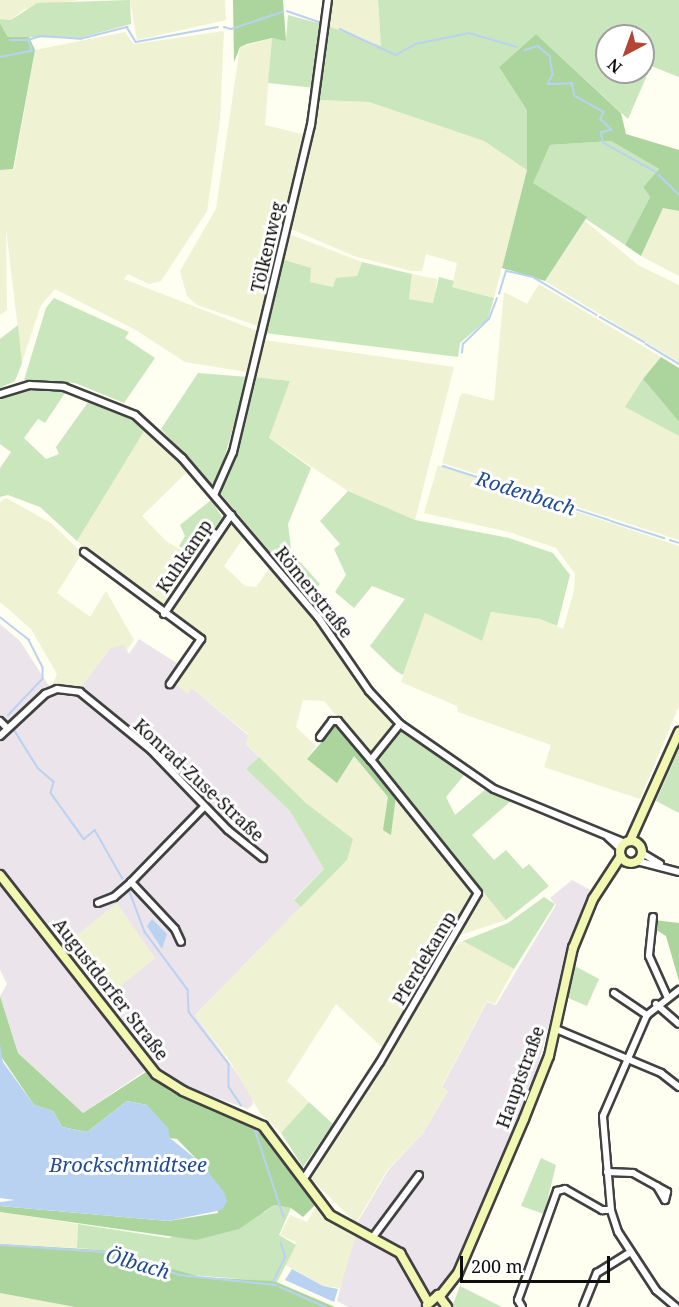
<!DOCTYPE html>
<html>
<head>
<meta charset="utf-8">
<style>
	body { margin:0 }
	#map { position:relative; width:679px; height:1307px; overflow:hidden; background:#fefef1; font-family:"Noto Serif",serif }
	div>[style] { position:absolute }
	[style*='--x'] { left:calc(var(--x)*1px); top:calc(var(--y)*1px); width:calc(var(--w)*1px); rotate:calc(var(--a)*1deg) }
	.industrial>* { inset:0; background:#ece4eb }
	.farmland>* { inset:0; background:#eff2d3 }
	.green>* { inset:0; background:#cae6bd }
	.forest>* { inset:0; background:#acd59e }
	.water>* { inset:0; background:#bad2f1 }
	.stream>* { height:1.5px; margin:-0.75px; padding:0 0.75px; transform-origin:0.75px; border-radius:0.75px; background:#bad2f1 }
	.roads { filter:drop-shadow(2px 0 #414141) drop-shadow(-2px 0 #414141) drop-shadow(0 2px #414141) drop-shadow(0 -2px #414141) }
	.street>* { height:6px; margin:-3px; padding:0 3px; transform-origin:3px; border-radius:3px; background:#fff }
	.secondary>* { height:8px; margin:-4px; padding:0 4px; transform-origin:4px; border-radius:4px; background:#f2f8b2 }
	.secondary>.ring { margin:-4px; padding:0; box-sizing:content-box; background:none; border:8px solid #f2f8b2; border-radius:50% }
	span { translate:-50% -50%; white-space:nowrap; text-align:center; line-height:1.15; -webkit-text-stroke:6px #fff; paint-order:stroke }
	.street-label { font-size:18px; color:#0e0e0e }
	.water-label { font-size:20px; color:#224d96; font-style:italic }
	.north { position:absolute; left:595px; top:24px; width:60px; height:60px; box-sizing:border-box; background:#fff; border:2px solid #9f9f9f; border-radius:50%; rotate:221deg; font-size:16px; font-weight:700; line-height:24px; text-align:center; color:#0e0e0e }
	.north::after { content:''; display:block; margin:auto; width:21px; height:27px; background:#b34532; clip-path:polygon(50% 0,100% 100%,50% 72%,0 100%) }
	.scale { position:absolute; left:460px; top:1256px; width:150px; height:27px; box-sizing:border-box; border:3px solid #0e0e0e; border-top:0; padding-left:8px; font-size:18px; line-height:21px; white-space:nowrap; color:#0e0e0e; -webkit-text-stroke:4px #fff; paint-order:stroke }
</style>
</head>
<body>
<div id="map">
	<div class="industrial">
		<i style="clip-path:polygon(0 624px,20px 641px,49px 686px,82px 686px,110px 648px,124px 644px,129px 654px,139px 639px,183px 667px,176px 685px,192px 688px,249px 736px,246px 744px,259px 757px,246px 769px,290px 811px,324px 869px,294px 899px,301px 907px,195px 1015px,251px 1093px,253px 1104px,248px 1109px,186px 1087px,155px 1064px,83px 1113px,18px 1053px,0 996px,7px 984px,0 970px)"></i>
		<i style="clip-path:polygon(572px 880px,594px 892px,568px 950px,529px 1101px,460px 1267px,442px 1293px,430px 1295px,424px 1307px,348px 1307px,337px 1301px,356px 1225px,389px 1169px,423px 1133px,448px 1091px,442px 1087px,487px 1002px,496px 1005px,556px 905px,550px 898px)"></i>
	</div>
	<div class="farmland">
		<i style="clip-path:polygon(0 0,79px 0,25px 9px,11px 20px,0 19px)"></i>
		<i style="clip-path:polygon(130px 0,225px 0,226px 20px,137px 40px)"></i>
		<i style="clip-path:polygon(330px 0,378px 0,381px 46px,328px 26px)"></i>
		<i style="clip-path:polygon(224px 31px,220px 121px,207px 211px,161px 281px,149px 284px,128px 274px,124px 279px,257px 331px,247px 372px,185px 362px,134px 329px,55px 289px,41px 305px,22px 362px,6px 229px,7px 310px,0 315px,0 170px,14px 169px,35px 50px,125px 32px,134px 44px)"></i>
		<i style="clip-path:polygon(272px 38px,265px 125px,306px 135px,258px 326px,197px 305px,187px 296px,180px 271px,216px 209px,240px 47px)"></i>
		<i style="clip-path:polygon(318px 100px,369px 102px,484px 141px,527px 170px,494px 298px,452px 287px,457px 263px,426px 254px,422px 271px,411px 271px,354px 256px,289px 228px)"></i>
		<i style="clip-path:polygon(663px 208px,679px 211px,679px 276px,641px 256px)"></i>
		<i style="clip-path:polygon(585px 221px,638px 265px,679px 285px,679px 362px,545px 281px)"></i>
		<i style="clip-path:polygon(289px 234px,362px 262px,357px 276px,334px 287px,309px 282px,281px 259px)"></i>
		<i style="clip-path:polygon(412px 274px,437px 279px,434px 303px,409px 299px)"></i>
		<i style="clip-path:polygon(539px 284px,661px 357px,626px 407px,679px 436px,679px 540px,442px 463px,460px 396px,463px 393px,494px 401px,504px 292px,527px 304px)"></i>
		<i style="clip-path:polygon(264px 340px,454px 367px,415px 520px,348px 491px,269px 438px,290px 381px,254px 377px)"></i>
		<i style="clip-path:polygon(146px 428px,187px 472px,142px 516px,167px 542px,196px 558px,162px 608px,77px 541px)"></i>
		<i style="clip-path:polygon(438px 465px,679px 546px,679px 706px,640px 799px,544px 767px,551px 745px,458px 712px,457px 706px,401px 682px,425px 613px,481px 641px,490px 612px,540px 619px,563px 629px,574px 591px,575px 574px,556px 548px,509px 532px,424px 513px)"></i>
		<i style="clip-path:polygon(6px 498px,51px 523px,82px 553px,57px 593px,90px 617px,106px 591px,134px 640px,127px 650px,124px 645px,110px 648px,82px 686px,52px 685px,57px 674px,31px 629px,0 602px,0 502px)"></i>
		<i style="clip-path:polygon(231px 520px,245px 536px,224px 566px,245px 586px,256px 587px,271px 566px,394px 723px,370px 755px,324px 701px,303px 700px,296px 727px,316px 746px,307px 759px,354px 756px,388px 797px,391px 834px,396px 795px,475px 893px,385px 1050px,336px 1004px,287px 1081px,309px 1102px,281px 1133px,260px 1113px,231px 1063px,195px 1015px,347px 860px,307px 804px,246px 744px,249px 735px,192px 688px,188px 694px,176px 685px,206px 637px,169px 612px)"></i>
		<i style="clip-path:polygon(479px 893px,484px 893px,506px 920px,457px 936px)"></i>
		<i style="clip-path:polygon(117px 903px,155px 958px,105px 999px,63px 946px)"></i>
		<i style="clip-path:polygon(463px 941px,514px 969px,495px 1004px,487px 1001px,442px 1086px,448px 1091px,423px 1133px,388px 1169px,356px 1223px,310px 1178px,455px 946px)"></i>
		<i style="clip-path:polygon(315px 1208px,356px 1236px,340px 1288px,323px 1286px,284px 1264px,296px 1242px,280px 1235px,290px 1215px,307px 1222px)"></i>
		<i style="clip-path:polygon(0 1212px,78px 1224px,77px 1248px,0 1244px)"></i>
		<i style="clip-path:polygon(0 1293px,75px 1307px,0 1307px)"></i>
	</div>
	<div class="green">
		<i style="clip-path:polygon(130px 0,131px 24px,80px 38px,8px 37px,0 23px,0 19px,11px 20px,37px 3px)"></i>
		<i style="clip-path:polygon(evenodd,378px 0,679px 0,679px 77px,651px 66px,628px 119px,536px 34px,499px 67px,527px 109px,527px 170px,484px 141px,369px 102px,318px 100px,328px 26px,381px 46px,378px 0,607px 36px,643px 36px,643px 72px,607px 72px,607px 36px)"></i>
		<i style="clip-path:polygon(288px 15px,325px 25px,315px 88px,268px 83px,272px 38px,286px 40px)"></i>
		<i style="clip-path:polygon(611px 141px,659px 169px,643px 187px,650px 197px,625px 245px,532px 183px,550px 145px)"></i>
		<i style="clip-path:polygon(281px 259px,311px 268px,310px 282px,333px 287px,336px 278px,357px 276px,362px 262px,412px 274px,409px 299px,433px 303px,439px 277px,454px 281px,452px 287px,494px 298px,488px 319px,460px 343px,458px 357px,265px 333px)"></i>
		<i style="clip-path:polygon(54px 298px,129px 332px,125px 338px,155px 358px,124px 403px,75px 383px,24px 380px,46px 308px)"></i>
		<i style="clip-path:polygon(18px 325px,22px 363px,15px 381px,0 388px,0 339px)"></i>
		<i style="clip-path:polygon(198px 373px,248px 377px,215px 489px,161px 429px)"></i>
		<i style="clip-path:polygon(254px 377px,290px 381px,269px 438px,311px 468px,288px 524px,291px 549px,276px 559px,221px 494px)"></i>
		<i style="clip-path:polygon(643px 379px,679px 422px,679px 436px,625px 407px)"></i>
		<i style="clip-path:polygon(44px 387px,67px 390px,45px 423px,38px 419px,24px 438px,46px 459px,59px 454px,56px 447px,91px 398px,146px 428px,77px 541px,40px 507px,8px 495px,0 497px,0 468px,11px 452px,0 444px,0 398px)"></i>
		<i style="clip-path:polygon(348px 491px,415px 520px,509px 538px,553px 553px,570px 575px,557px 626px,540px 619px,491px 612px,482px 641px,425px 613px,403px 675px,396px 671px,370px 646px,405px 599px,372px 586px,354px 608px,335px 592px,346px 575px,334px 549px,340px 544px,320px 521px)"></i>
		<i style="clip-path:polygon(211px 500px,222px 517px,196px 558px,179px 546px,185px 536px,180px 525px)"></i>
		<i style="clip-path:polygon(292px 553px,320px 584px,308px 598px,279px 563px)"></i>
		<i style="clip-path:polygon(401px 728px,464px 775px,446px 797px,455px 815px,487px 788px,511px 801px,472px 835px,494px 860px,506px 850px,523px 869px,529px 864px,549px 886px,506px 920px,375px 759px)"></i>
		<i style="clip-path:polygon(679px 749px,679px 813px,656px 801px)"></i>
		<i style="clip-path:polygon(259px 757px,307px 804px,353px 839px,347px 860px,301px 907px,294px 900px,324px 869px,290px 811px,246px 769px)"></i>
		<i style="clip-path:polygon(544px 897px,555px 904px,514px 969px,463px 941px,508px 923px)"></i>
		<i style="clip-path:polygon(573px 965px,599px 979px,587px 1006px,566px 997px)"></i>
		<i style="clip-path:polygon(309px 1102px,333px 1124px,303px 1167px,281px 1133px)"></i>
		<i style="clip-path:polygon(541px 1158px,556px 1165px,544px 1214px,521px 1206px)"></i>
		<i style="clip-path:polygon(274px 1205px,291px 1208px,279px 1235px,296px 1245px,277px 1282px,191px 1275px,103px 1250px,77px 1248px,78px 1224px,168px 1238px,265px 1212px)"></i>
		<i style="clip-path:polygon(460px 1286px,502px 1307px,452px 1307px)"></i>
	</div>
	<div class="forest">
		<i style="clip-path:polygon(233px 0,283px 0,286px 41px,272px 38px,247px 44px,240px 47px,234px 62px)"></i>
		<i style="clip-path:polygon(0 23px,8px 37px,29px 37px,35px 50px,13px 169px,0 170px)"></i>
		<i style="clip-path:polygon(536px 34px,621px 113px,626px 134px,679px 150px,679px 211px,663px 208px,641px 256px,625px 245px,650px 197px,643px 187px,659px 169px,611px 141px,550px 145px,533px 183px,587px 217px,545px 281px,502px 268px,527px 170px,527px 110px,499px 67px)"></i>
		<i style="clip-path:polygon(661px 357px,679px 368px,679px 422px,643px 379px)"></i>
		<i style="clip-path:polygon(338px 723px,396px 796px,391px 835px,383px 830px,388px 797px,354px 756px,337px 783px,307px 759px)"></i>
		<i style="clip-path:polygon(654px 920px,679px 923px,679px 981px,666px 936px,653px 928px)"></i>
		<i style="clip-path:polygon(0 996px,18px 1053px,83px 1113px,146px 1072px,170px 1091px,248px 1124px,266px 1138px,315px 1205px,303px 1217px,291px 1208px,274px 1205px,239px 1229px,196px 1240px,0 1212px,0 1206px,168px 1221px,218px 1213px,208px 1171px,177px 1139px,169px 1138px,147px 1105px,127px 1101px,87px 1132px,62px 1127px,53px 1111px,34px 1105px,0 1055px)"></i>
		<i style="clip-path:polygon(0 1244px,103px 1250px,201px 1277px,274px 1281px,335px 1307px,75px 1307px,0 1293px)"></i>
	</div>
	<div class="water">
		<i style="clip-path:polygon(152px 919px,167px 934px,162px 949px,147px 926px)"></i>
		<i style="clip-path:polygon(0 1044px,3px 1062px,34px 1105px,53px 1111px,62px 1127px,87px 1132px,127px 1101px,147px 1105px,168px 1128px,170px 1138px,201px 1163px,224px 1192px,227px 1201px,222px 1210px,168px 1221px,0 1206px,0 1202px,15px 1200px,0 1198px)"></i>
		<i style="clip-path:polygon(292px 1269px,323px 1286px,338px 1289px,334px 1302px,285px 1280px)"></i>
	</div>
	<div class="stream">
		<i style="--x:287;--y:11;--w:37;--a:19"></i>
		<i style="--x:224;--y:27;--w:7;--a:16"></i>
		<i style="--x:231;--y:29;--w:55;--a:-18.1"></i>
		<i style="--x:340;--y:29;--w:62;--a:24.9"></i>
		<i style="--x:396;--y:55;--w:23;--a:-29"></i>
		<i style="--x:416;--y:44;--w:54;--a:-11.7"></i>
		<i style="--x:469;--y:33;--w:50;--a:16.3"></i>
		<i style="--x:10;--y:40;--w:17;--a:0"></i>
		<i style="--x:525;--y:50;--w:14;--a:-17"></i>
		<i style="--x:538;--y:46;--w:16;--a:40"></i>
		<i style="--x:550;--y:56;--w:19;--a:81"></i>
		<i style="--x:553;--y:75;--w:10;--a:119"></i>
		<i style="--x:548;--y:84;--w:24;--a:-2"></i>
		<i style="--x:572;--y:83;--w:13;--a:77"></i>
		<i style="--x:575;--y:96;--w:33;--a:29"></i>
		<i style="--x:604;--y:112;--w:8;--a:113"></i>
		<i style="--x:601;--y:119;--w:16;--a:45"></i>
		<i style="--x:612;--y:130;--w:11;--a:165"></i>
		<i style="--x:601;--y:133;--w:10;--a:73"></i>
		<i style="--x:604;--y:143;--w:60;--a:29.1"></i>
		<i style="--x:0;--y:57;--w:33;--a:-11"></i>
		<i style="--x:32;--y:51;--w:12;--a:-110"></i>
		<i style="--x:28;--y:40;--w:14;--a:-17"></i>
		<i style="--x:41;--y:36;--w:39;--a:4"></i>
		<i style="--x:80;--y:39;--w:49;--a:-14.3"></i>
		<i style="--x:127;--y:27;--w:17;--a:59"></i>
		<i style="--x:136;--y:42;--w:83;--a:-10.4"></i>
		<i style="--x:659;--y:175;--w:28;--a:44"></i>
		<i style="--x:499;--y:294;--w:24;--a:-73"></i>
		<i style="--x:506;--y:271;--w:10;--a:11"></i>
		<i style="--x:516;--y:273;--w:17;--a:13"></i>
		<i style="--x:533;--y:277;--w:74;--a:30.7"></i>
		<i style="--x:600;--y:317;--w:51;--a:29.6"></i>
		<i style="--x:646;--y:344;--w:39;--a:31"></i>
		<i style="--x:462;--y:353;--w:9;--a:-84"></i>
		<i style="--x:463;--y:344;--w:36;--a:-44"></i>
		<i style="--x:489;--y:319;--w:22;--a:-69"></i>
		<i style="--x:443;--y:466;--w:175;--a:18"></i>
		<i style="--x:611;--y:521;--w:56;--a:17.8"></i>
		<i style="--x:670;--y:540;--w:9;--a:18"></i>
		<i style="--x:0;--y:617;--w:37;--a:38"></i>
		<i style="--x:29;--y:640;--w:30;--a:63"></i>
		<i style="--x:43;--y:667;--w:12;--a:90"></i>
		<i style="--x:43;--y:679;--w:50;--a:133.4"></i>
		<i style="--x:15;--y:731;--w:44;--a:58.1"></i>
		<i style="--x:38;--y:768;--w:21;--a:41"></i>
		<i style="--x:54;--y:782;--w:11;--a:105"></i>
		<i style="--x:51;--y:793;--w:57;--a:54.3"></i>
		<i style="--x:84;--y:839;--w:14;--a:-39"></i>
		<i style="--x:95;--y:830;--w:56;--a:60.3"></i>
		<i style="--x:130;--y:892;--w:43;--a:69.4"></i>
		<i style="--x:145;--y:932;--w:72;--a:53.4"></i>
		<i style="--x:188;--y:990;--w:22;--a:87"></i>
		<i style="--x:189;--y:1012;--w:66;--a:52.4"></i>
		<i style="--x:229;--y:1064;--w:23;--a:90"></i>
		<i style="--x:229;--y:1087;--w:22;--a:56"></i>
		<i style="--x:254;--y:1126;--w:96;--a:71.8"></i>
		<i style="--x:0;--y:1245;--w:105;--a:3.8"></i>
		<i style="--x:105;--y:1252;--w:78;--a:17"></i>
		<i style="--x:180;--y:1275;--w:97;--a:5.9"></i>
		<i style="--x:273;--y:1282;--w:28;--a:-64"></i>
		<i style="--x:285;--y:1257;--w:14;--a:-107"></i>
		<i style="--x:280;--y:1287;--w:50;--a:23.5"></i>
	</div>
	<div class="roads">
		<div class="street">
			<i style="--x:0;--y:394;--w:31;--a:-17"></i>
			<i style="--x:30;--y:385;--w:34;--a:3"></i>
			<i style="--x:64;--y:387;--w:76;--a:21.5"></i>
			<i style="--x:135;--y:415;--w:64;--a:42.5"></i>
			<i style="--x:182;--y:458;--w:209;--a:49.5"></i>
			<i style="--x:318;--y:617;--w:90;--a:55.4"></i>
			<i style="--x:369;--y:691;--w:45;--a:46.8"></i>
			<i style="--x:400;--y:724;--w:114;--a:34.7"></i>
			<i style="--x:494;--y:789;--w:142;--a:22.4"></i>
			<i style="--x:214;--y:495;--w:47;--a:-66.2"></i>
			<i style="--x:233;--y:452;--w:336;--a:-76.6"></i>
			<i style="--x:311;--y:125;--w:126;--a:-82.3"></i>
			<i style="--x:84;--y:552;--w:146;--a:36.6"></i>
			<i style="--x:201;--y:639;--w:55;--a:124.6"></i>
			<i style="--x:164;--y:614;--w:120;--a:-55.9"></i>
			<i style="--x:0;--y:721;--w:10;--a:45"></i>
			<i style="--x:0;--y:736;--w:62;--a:-43"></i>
			<i style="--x:45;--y:694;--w:13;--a:-23"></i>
			<i style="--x:57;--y:689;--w:23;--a:7"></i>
			<i style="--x:80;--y:692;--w:92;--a:39.2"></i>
			<i style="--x:151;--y:750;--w:111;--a:46.1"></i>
			<i style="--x:228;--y:830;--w:45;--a:38.7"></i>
			<i style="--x:320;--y:737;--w:20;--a:-53"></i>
			<i style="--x:332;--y:721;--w:6;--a:0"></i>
			<i style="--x:338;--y:721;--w:51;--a:49.8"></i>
			<i style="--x:371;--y:760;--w:46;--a:-51.1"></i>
			<i style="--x:608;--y:837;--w:18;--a:43"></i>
			<i style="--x:642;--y:853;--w:21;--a:31"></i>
			<i style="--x:637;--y:861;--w:43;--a:14.7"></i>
			<i style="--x:131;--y:882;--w:64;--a:46.9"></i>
			<i style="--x:175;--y:929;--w:14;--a:65"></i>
			<i style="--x:98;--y:903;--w:17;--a:-21"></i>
			<i style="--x:114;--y:897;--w:23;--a:-41"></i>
			<i style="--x:131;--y:882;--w:105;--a:-45.8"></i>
			<i style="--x:653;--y:917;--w:39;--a:96"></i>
			<i style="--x:649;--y:956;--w:44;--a:65.8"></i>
			<i style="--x:614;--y:993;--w:40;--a:34"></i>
			<i style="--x:656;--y:1004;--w:30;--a:41"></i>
			<i style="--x:556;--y:1029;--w:114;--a:22.7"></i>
			<i style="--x:661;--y:1073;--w:23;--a:38"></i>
			<i style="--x:607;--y:1172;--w:26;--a:2"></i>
			<i style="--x:633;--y:1173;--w:39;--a:29"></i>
			<i style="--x:667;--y:1192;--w:8;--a:104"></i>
			<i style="--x:665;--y:1200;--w:16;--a:-120"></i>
			<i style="--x:303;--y:1180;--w:141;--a:-56.9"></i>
			<i style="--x:380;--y:1062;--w:195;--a:-59.9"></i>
			<i style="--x:478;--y:893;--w:171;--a:-128.8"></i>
			<i style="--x:373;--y:1237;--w:77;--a:-53.4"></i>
			<i style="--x:522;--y:1307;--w:8;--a:-120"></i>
			<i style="--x:518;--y:1300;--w:116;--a:-70.3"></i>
			<i style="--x:557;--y:1191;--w:8;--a:-14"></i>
			<i style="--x:565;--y:1189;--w:43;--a:29.6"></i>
			<i style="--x:602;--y:1210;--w:9;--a:0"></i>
			<i style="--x:583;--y:1307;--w:37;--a:-68"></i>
			<i style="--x:597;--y:1273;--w:39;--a:-32"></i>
			<i style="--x:676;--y:1307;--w:26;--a:-140"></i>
			<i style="--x:656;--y:1290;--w:69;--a:-123.2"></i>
			<i style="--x:618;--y:1232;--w:23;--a:-108"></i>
			<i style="--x:611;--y:1210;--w:94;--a:-94.9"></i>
			<i style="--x:603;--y:1116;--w:110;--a:-66.5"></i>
			<i style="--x:647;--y:1015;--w:41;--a:-38"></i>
		</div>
		<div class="secondary">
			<i style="--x:630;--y:841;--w:120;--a:-65.8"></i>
			<i class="ring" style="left:620px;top:841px;width:14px;height:14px"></i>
			<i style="--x:0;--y:875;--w:253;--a:51.9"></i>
			<i style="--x:156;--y:1074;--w:32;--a:32"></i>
			<i style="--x:183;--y:1091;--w:87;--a:23.6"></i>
			<i style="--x:263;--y:1126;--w:111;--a:53"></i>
			<i style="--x:330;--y:1215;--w:80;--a:28.5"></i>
			<i style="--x:400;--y:1253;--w:56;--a:60.3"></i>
			<i style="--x:440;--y:1296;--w:29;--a:-52"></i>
			<i style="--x:458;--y:1273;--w:168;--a:-66.8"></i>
			<i style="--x:524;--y:1119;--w:68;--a:-68.4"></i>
			<i style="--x:549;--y:1056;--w:111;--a:-77.5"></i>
			<i style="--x:573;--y:948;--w:53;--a:-67.8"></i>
			<i style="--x:593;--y:899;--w:51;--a:-56.9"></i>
			<i style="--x:427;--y:1305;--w:15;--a:-42"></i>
			<i style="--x:438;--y:1295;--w:15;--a:53"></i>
		</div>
	</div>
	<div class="street-label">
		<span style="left:267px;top:247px;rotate:-77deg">Tölkenweg</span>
		<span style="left:184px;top:556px;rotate:-56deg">Kuhkamp</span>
		<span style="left:314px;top:592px;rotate:51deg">Römerstraße</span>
		<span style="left:199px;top:780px;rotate:43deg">Konrad-Zuse-Straße</span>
		<span style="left:424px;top:958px;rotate:-59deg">Pferdekamp</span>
		<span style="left:111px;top:989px;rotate:52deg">Augustdorfer Straße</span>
		<span style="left:520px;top:1077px;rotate:-70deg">Hauptstraße</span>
	</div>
	<div class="water-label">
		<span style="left:526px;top:493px;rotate:18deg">Rodenbach</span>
		<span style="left:128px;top:1164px">Brockschmidtsee</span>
		<span style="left:138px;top:1263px;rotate:16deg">Ölbach</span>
	</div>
	<div class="north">N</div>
	<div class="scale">200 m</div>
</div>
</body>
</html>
